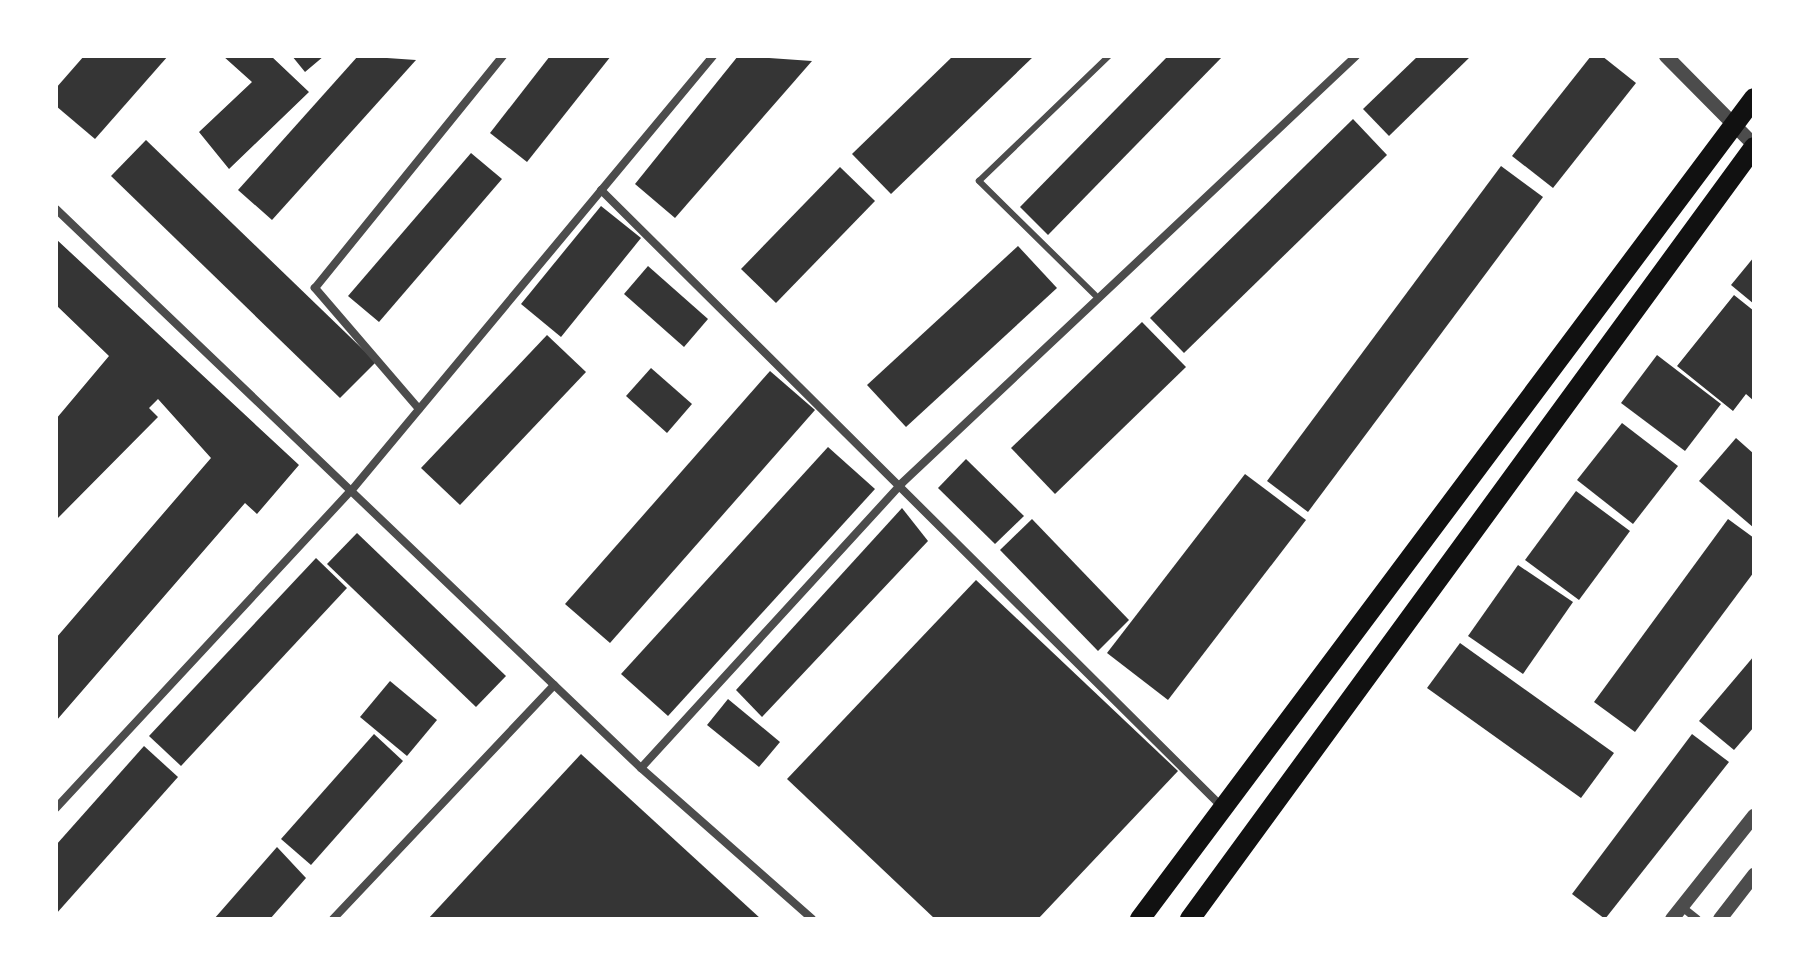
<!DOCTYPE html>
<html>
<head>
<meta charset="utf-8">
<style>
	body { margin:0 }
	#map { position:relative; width:1810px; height:975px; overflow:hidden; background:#fff; font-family:"Noto Serif",serif }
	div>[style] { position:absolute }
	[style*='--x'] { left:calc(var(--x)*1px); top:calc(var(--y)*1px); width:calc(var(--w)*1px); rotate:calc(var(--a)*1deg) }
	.building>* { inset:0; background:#353535 }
	.service>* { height:6px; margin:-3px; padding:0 3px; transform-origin:3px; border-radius:3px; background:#4c4c4c }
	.minor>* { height:8px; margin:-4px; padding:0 4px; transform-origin:4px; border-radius:4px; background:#4c4c4c }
	.tertiary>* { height:14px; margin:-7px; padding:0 7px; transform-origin:7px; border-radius:7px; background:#4c4c4c }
	.primary>* { height:20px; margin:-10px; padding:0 10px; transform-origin:10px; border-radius:10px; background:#111 }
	span { translate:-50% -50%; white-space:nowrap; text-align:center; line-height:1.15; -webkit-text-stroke:8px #fff; paint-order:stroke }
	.frame { position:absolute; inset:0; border:58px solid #fff; pointer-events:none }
</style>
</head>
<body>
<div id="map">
	<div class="building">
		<i style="clip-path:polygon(84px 56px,168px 56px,95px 139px,56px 106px,56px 88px)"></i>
		<i style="clip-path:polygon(223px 56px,271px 56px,309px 92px,229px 169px,199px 132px,252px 82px)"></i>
		<i style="clip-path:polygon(292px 56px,324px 56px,305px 72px)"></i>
		<i style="clip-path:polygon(358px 56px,416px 60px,272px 220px,238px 190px)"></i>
		<i style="clip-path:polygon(550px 56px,611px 56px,527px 162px,490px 133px)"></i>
		<i style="clip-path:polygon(738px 56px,812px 61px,675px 218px,635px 184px)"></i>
		<i style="clip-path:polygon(953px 56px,1034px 56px,891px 194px,852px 154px)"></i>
		<i style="clip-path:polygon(1168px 56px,1223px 56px,1048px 235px,1020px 207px)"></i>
		<i style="clip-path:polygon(1418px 56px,1471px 56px,1389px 136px,1363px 109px)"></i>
		<i style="clip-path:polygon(1591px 56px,1602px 56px,1636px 83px,1553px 188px,1512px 156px)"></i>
		<i style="clip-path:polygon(1353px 119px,1387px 155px,1184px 353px,1150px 318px)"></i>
		<i style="clip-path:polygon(146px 140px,376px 362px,340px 398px,111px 176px)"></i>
		<i style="clip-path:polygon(471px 153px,502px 179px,379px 322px,348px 296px)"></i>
		<i style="clip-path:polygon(1501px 166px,1543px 197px,1308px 512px,1267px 481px)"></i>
		<i style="clip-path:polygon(840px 167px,875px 201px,776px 303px,741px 269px)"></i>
		<i style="clip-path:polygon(601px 206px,641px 238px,561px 337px,521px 304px)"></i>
		<i style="clip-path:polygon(56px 239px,299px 465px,257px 514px,245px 503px,56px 721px,56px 638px,211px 458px,158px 399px,149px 408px,158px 417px,56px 520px,56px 419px,109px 356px,56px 305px)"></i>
		<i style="clip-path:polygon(1018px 246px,1057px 288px,906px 427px,867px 385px)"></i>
		<i style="clip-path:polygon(1754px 257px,1754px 304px,1731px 285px)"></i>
		<i style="clip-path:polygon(648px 266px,708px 319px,684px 347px,624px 294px)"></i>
		<i style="clip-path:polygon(1734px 295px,1754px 311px,1754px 401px,1746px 394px,1733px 411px,1677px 366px)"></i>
		<i style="clip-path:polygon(1142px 322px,1186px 367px,1055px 494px,1011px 448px)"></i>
		<i style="clip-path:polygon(547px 335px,586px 372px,460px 505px,421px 468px)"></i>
		<i style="clip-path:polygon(1657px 355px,1721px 404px,1685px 451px,1621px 403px)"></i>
		<i style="clip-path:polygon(651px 368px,692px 404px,667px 433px,626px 396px)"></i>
		<i style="clip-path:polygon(770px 371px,815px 410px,610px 643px,565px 604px)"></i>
		<i style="clip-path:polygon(1622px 423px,1678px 466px,1633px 524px,1577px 480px)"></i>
		<i style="clip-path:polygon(1736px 438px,1754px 454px,1754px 528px,1699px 481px)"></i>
		<i style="clip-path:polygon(828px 447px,875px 489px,668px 716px,621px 674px)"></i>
		<i style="clip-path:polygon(966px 459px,1024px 516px,995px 544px,938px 488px)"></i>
		<i style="clip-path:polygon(1245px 474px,1306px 520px,1168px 700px,1107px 653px)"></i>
		<i style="clip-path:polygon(1576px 491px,1630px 531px,1579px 600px,1525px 560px)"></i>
		<i style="clip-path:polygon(902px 508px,928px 541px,762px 717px,736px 690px)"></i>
		<i style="clip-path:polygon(1032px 519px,1129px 620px,1098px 651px,1000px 550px)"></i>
		<i style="clip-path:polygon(1728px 519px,1754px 538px,1754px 572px,1635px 732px,1594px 702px)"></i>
		<i style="clip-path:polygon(357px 533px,506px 676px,476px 707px,327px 564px)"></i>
		<i style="clip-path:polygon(316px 558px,347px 588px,181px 766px,149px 736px)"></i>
		<i style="clip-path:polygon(1518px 565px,1573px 602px,1523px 674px,1468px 636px)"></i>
		<i style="clip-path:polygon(976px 580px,1178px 771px,1038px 919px,935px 919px,787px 779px)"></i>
		<i style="clip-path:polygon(1460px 643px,1614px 753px,1581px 798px,1427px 688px)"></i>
		<i style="clip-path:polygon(1754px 656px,1754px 727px,1734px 750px,1699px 721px)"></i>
		<i style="clip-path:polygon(390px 681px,437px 720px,407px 756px,360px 717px)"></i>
		<i style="clip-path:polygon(728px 699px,780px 742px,759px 767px,707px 725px)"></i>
		<i style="clip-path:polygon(374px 734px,403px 761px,311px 865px,281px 839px)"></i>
		<i style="clip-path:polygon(1692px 734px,1729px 762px,1605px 919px,1572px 894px)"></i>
		<i style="clip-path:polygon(144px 746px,178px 777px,56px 914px,56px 845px)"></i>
		<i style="clip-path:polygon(581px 754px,761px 919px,428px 919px)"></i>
		<i style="clip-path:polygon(277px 847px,306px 878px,270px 919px,214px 919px)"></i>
	</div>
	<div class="service">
		<i style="--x:1095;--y:295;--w:163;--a:-135.5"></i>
		<i style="--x:979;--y:181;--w:180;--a:-43.9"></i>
	</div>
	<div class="minor">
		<i style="--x:601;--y:190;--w:875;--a:44.81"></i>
		<i style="--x:56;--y:209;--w:809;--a:43.7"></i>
		<i style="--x:641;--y:768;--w:228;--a:41.4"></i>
		<i style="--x:419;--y:409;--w:160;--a:-130.7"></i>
		<i style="--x:315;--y:288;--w:299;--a:-51"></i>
		<i style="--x:641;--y:768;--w:386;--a:-47.5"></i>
		<i style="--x:902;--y:483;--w:623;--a:-43.24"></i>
		<i style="--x:56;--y:808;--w:433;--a:-47.1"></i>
		<i style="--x:351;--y:491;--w:566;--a:-50.23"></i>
		<i style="--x:1682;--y:907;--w:19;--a:39"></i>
		<i style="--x:333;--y:919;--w:322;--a:-46.6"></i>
	</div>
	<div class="tertiary">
		<i style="--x:1666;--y:56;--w:125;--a:45.3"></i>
		<i style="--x:1672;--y:919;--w:132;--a:-51.5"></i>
		<i style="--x:1720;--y:919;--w:56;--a:-52.3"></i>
	</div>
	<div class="primary">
		<i style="--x:1140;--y:919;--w:1025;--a:-53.21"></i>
		<i style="--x:1190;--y:919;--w:956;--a:-53.85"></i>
	</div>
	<div class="frame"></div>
</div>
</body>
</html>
